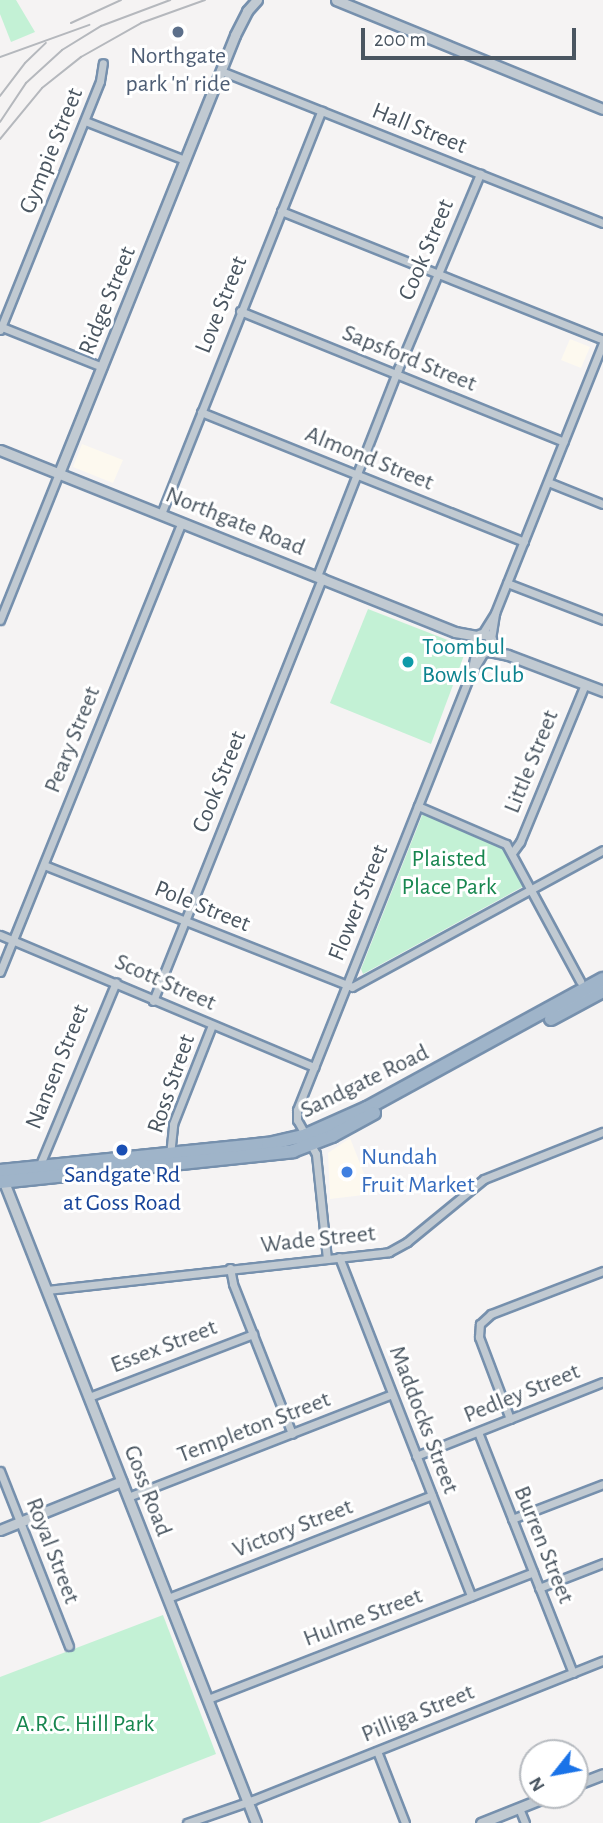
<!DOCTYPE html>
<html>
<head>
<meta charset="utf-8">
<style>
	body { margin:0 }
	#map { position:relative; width:603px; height:1823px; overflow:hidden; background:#f5f3f3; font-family:"Alegreya Sans",sans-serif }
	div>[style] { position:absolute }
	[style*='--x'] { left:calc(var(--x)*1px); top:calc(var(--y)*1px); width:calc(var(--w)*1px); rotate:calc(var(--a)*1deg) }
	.commercial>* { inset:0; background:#fdf9ef }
	.green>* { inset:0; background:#c3f1d5 }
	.roads { filter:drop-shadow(2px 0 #7690ad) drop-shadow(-2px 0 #7690ad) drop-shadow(0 2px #7690ad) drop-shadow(0 -2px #7690ad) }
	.minor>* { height:7px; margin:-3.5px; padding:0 3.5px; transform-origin:3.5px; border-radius:3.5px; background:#c1cad2 }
	.tertiary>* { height:9px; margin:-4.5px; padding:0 4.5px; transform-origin:4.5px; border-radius:4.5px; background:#c1cad2 }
	.tertiary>.ring { margin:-4.5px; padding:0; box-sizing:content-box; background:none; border:9px solid #c1cad2; border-radius:50% }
	.trunk>* { height:12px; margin:-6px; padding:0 6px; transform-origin:6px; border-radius:6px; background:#9fb4c9 }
	.rail>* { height:2px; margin:-1px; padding:0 1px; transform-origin:1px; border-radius:1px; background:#b5b8bd }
	.dots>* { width:19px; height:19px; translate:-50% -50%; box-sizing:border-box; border:4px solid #fff; border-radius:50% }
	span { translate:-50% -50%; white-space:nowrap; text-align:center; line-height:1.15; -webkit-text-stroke:6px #fff; paint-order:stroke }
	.service-label { font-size:24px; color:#4e5e75 }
	.street-label { font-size:24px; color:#4a5661 }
	.culture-label { font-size:24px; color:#0d838f }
	.left { translate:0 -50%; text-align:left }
	.park-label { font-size:24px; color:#17864f }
	.shop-label { font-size:24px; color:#366cbe }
	.transit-label { font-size:24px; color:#164399 }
	.north { position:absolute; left:519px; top:1739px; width:70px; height:70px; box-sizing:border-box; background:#fff; border:2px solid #b7bbc0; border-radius:50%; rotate:239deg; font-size:19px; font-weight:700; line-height:28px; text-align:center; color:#4a5661 }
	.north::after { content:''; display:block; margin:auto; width:24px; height:32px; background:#1a73e8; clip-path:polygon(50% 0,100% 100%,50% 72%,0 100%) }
	.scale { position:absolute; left:361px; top:28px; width:215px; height:32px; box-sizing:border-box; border:4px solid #4a5661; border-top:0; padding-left:9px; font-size:21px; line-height:24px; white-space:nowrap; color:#4a5661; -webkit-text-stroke:5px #fff; paint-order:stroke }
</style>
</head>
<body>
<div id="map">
	<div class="commercial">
		<i style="clip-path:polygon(570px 339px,590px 347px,581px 368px,561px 360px)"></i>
		<i style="clip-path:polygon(82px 444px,123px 460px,113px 483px,73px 467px)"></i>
		<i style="clip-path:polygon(350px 1138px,372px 1194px,330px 1199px,328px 1153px)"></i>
	</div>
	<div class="green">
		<i style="clip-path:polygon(0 0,16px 0,35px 32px,11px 42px,0 14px)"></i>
		<i style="clip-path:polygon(368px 609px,463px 646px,466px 650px,431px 744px,330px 703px)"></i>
		<i style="clip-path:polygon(423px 813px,502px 843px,524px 886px,363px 974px,361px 969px)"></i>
		<i style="clip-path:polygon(163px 1615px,216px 1754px,39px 1823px,0 1823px,0 1677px)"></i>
	</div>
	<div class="roads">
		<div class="minor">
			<i style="--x:221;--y:71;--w:411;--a:21.7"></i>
			<i style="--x:85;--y:121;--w:107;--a:21.3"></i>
			<i style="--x:281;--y:211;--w:347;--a:21.8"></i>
			<i style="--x:240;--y:311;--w:349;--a:22"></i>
			<i style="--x:2;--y:327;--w:108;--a:21.8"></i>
			<i style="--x:0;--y:330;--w:268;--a:-68.1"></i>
			<i style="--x:100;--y:81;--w:18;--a:-81"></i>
			<i style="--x:201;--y:412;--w:348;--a:21.9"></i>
			<i style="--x:548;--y:482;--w:59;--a:21.8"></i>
			<i style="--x:161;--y:514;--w:434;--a:-68.3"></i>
			<i style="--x:317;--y:576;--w:222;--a:-68.6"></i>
			<i style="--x:398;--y:369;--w:212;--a:-67.2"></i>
			<i style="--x:507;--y:583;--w:103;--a:21.1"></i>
			<i style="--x:0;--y:620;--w:158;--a:-68.1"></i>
			<i style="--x:482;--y:634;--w:25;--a:-58"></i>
			<i style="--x:495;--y:613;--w:291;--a:-68.2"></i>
			<i style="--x:491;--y:639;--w:25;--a:-81"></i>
			<i style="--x:472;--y:672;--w:23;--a:-59"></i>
			<i style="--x:418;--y:806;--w:96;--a:23.4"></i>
			<i style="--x:506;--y:844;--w:156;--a:61.6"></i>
			<i style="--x:512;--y:853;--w:14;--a:-54"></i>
			<i style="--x:520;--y:842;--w:171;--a:-67.6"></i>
			<i style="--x:44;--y:865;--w:331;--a:21.6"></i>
			<i style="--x:352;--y:987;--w:286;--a:-28.6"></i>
			<i style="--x:0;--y:935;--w:341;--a:22.8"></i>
			<i style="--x:0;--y:972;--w:485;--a:-68"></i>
			<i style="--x:153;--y:1001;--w:456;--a:-68.2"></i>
			<i style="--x:170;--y:1155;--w:31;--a:-84"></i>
			<i style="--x:173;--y:1124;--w:106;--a:-68.5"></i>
			<i style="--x:39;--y:1167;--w:200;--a:-67.4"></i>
			<i style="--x:339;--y:1257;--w:364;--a:68.7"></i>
			<i style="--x:327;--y:1259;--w:106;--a:-96"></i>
			<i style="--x:316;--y:1154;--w:39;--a:-119"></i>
			<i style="--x:297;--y:1120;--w:10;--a:-90"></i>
			<i style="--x:297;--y:1110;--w:470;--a:-68.3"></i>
			<i style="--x:471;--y:673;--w:24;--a:-78"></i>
			<i style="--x:230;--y:1268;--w:16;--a:79"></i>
			<i style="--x:233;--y:1284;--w:161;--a:68.5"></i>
			<i style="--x:47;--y:1290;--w:344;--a:-6.3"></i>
			<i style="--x:389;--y:1252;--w:21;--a:-29"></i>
			<i style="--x:407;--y:1242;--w:99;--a:-39.3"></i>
			<i style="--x:484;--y:1179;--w:128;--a:-21.6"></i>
			<i style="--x:89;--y:1397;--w:176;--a:-21"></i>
			<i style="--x:510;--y:1419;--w:88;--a:-110.7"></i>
			<i style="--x:479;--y:1337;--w:13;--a:-86"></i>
			<i style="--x:480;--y:1324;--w:15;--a:-42"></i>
			<i style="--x:491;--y:1314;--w:120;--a:-21"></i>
			<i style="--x:478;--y:1432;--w:259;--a:68.5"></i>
			<i style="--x:416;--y:1456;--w:201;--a:-21.6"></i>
			<i style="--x:0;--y:1471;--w:188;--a:68.5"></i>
			<i style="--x:128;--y:1497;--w:283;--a:-21.3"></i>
			<i style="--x:512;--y:1519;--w:97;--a:-21"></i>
			<i style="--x:539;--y:1588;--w:69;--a:-21.3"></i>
			<i style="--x:168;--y:1598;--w:283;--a:-21.3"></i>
			<i style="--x:208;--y:1699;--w:349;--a:-21.3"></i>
			<i style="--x:377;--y:1751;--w:77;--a:68.7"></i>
			<i style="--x:519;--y:1808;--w:16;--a:68"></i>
			<i style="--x:187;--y:1823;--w:70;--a:-19.2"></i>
			<i style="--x:253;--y:1800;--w:377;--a:-21.7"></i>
		</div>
		<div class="tertiary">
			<i style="--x:336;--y:0;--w:288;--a:22.2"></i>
			<i style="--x:0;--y:450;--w:490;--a:21.8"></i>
			<i style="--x:455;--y:632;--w:22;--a:10"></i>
			<i style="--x:59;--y:473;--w:472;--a:-68.1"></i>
			<i style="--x:235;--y:35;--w:27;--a:-63"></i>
			<i style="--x:247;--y:11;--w:15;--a:-48"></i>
			<i class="ring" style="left:474px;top:634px;width:9px;height:9px"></i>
			<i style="--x:489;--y:651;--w:19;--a:12"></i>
			<i style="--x:508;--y:655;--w:102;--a:20.8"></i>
			<i style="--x:2;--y:1177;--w:694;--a:68.54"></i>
			<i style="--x:0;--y:1530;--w:131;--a:-21.9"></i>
			<i style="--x:575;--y:1785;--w:30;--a:-21"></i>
			<i style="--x:481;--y:1823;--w:75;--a:-21.8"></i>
		</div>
		<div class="trunk">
			<i style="--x:551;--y:1019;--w:59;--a:-28.3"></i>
			<i style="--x:0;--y:1171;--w:269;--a:-5.8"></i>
			<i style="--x:268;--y:1144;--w:39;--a:-13"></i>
			<i style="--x:306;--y:1135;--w:67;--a:-23.9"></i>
			<i style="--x:367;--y:1108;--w:269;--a:-28.7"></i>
			<i style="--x:0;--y:1182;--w:295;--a:-6"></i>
			<i style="--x:293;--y:1151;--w:42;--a:-21"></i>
			<i style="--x:332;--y:1136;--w:48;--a:-28.7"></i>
		</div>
	</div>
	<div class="rail">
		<i style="--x:71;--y:23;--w:55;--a:-24.7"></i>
		<i style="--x:0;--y:57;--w:95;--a:-19.8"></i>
		<i style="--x:0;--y:96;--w:41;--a:-52.9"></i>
		<i style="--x:25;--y:63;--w:29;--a:-44"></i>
		<i style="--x:0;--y:122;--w:47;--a:-56.3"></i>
		<i style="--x:26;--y:83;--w:49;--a:-42.5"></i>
		<i style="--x:62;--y:50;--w:46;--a:-31.6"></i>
		<i style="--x:101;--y:26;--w:74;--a:-20.6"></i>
		<i style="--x:0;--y:139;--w:66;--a:-50.5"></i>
		<i style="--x:42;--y:88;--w:50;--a:-38.5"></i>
		<i style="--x:81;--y:57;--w:69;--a:-29.5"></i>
		<i style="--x:141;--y:23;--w:68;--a:-19.8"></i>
	</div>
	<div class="dots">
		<i style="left:178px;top:32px;background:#5c6f8a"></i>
		<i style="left:408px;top:662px;background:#0f9aa8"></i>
		<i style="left:122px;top:1150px;background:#1a4fb4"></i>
		<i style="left:347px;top:1172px;background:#3f7fe0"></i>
	</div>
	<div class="service-label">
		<span style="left:178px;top:71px">Northgate<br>park 'n' ride</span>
	</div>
	<div class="street-label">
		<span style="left:419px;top:129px;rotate:22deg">Hall Street</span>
		<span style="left:52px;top:151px;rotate:-68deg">Gympie Street</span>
		<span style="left:427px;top:250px;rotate:-67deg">Cook Street</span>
		<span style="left:108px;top:301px;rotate:-68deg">Ridge Street</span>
		<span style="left:222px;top:305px;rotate:-68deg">Love Street</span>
		<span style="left:409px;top:359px;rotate:22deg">Sapsford Street</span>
		<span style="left:369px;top:459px;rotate:22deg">Almond Street</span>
		<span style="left:235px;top:522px;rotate:22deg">Northgate Road</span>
		<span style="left:73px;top:740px;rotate:-68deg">Peary Street</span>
		<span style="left:532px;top:762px;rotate:-68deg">Little Street</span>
		<span style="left:220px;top:782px;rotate:-68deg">Cook Street</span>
		<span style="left:359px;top:903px;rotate:-68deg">Flower Street</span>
		<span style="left:202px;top:907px;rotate:22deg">Pole Street</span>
		<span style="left:165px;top:983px;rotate:24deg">Scott Street</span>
		<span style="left:58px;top:1067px;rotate:-68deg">Nansen Street</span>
		<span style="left:365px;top:1082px;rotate:-26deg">Sandgate Road</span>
		<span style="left:172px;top:1084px;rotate:-71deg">Ross Street</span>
		<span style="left:318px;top:1240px;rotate:-6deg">Wade Street</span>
		<span style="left:164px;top:1347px;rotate:-21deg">Essex Street</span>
		<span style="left:522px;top:1394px;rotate:-22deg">Pedley Street</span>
		<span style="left:423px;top:1420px;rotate:69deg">Maddocks Street</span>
		<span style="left:254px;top:1428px;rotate:-21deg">Templeton Street</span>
		<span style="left:147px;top:1491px;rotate:69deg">Goss Road</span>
		<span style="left:293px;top:1529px;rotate:-21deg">Victory Street</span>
		<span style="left:543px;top:1545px;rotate:68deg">Burren Street</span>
		<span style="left:52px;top:1551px;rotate:69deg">Royal Street</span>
		<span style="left:363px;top:1618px;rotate:-21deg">Hulme Street</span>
		<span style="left:418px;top:1714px;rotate:-22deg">Pilliga Street</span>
	</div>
	<div class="culture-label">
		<span class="left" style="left:422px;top:662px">Toombul<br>Bowls Club</span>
	</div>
	<div class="park-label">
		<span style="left:449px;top:874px">Plaisted<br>Place Park</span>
		<span style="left:85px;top:1725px">A.R.C. Hill Park</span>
	</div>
	<div class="shop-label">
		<span class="left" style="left:361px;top:1172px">Nundah<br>Fruit Market</span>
	</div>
	<div class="transit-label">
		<span style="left:122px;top:1190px">Sandgate Rd<br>at Goss Road</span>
	</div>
	<div class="north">N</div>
	<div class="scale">200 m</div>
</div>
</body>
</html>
